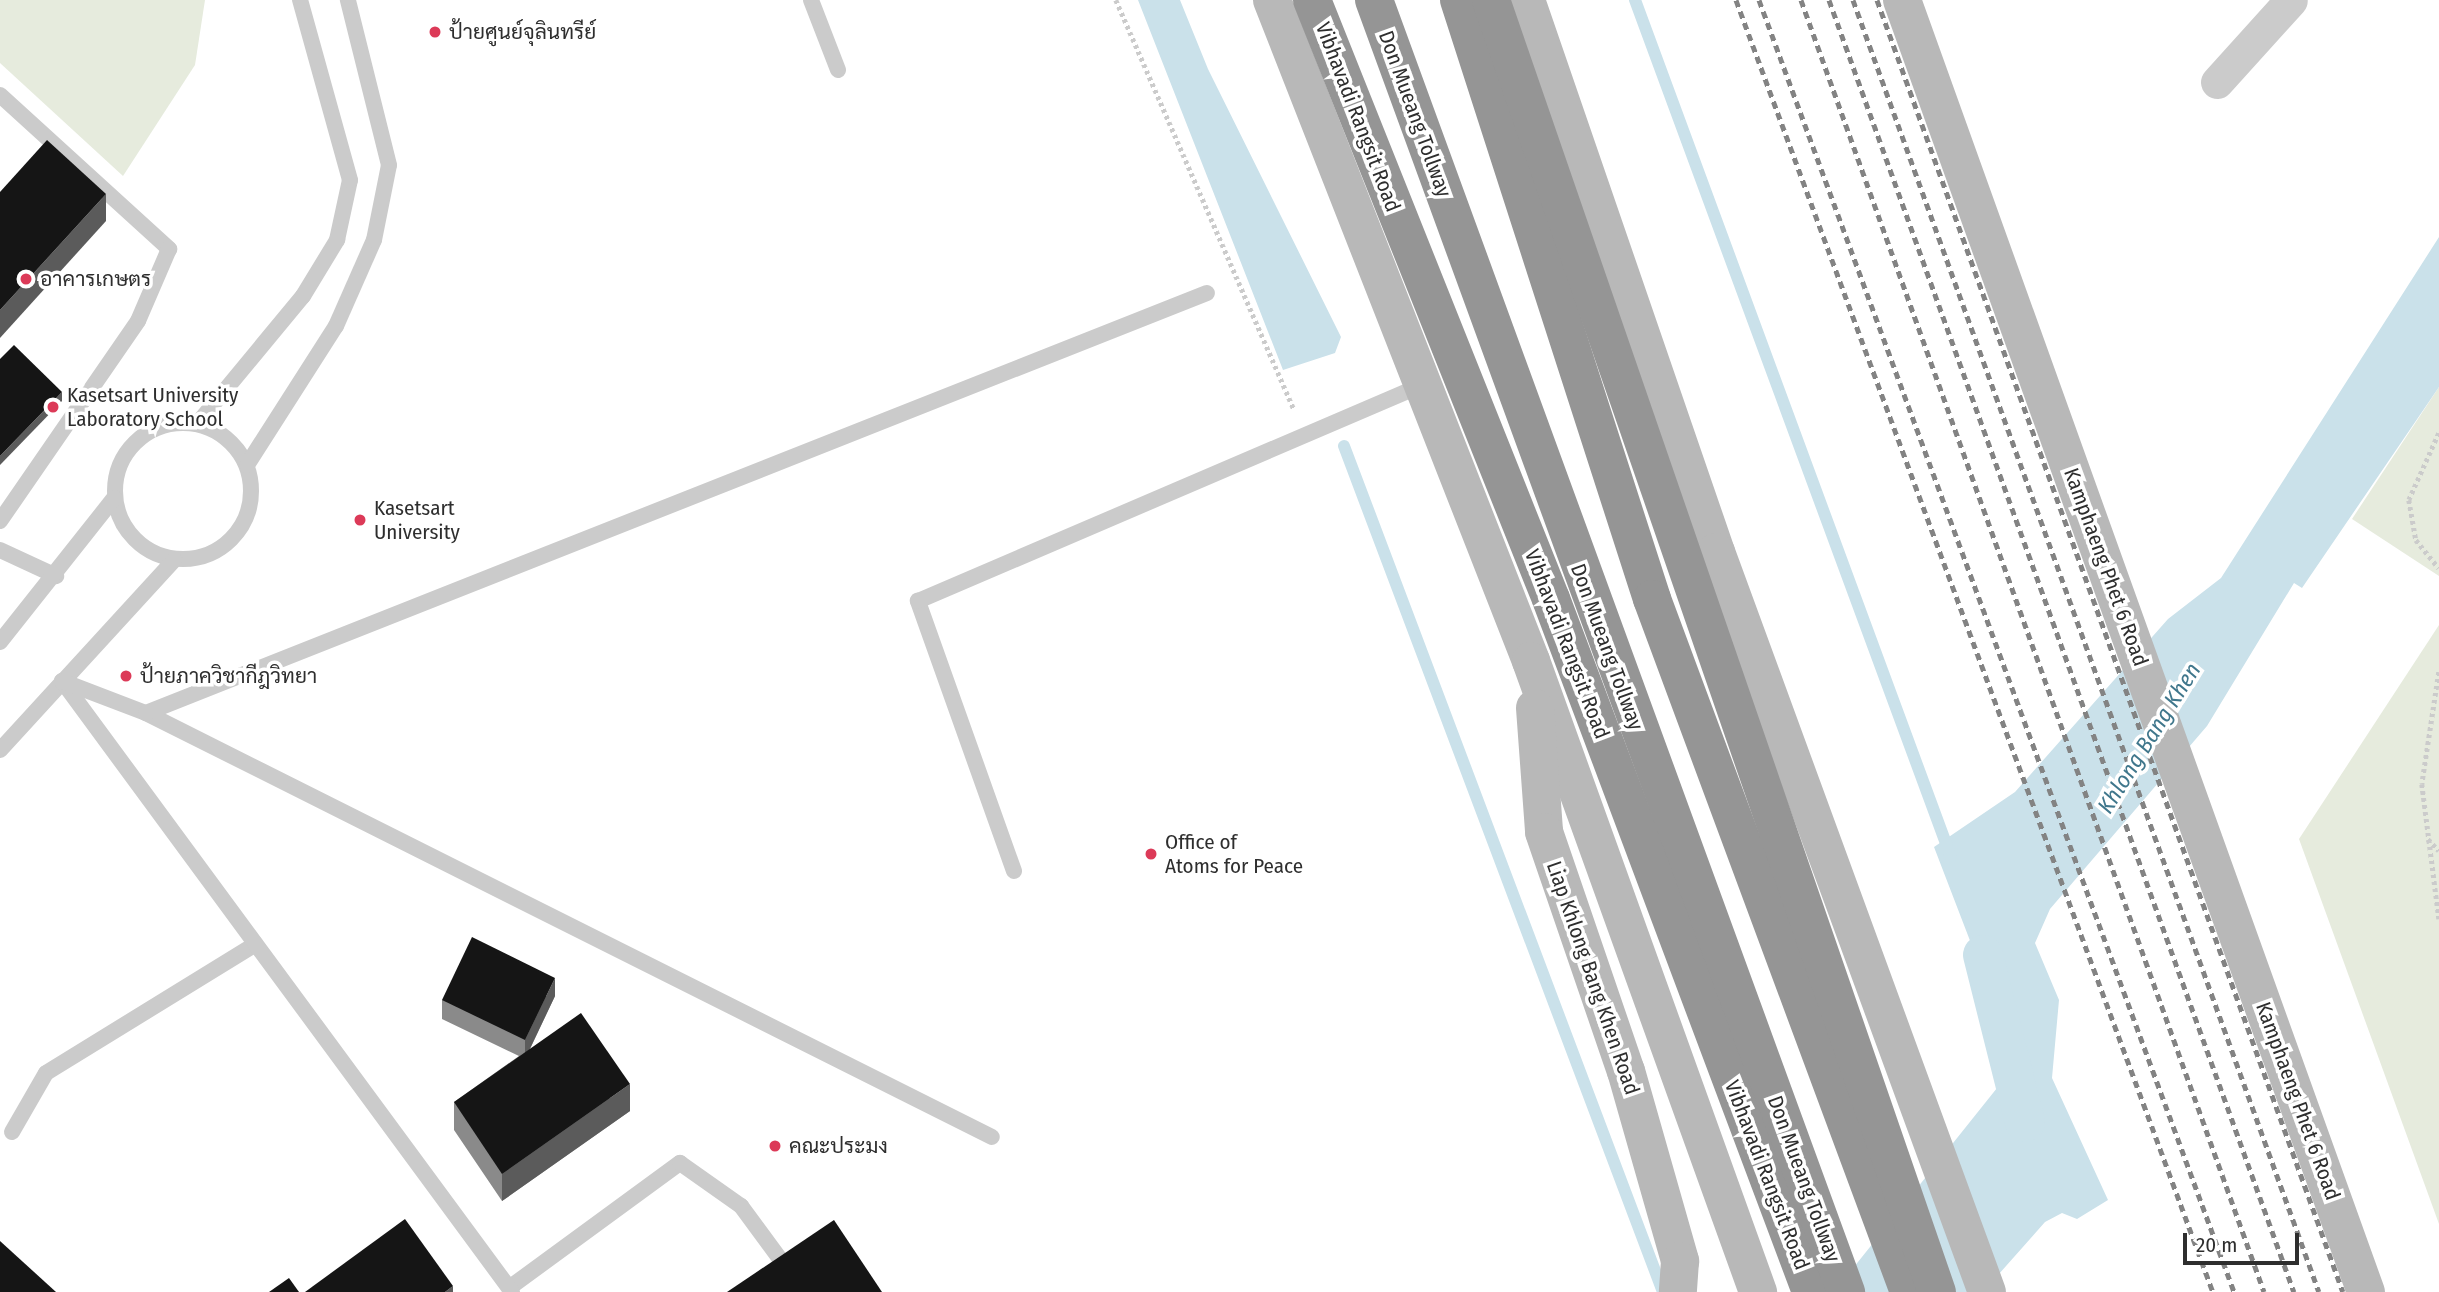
<!DOCTYPE html>
<html>
<head>
<meta charset="utf-8">
<style>
	body { margin:0 }
	#map { position:relative; width:2439px; height:1292px; overflow:hidden; background:#fff; font-family:"Fira Sans Condensed",Sarabun,sans-serif }
	div>[style] { position:absolute }
	[style*='--x'] { left:calc(var(--x)*1px); top:calc(var(--y)*1px); width:calc(var(--w)*1px); rotate:calc(var(--a)*1deg) }
	.green>* { inset:0; background:#e6ebdd }
	.water>* { inset:0; background:#cae1ea }
	.stream>* { height:12px; margin:-6px; padding:0 6px; transform-origin:6px; border-radius:6px; background:#cae1ea }
	.canal>* { height:40px; margin:-20px; padding:0 20px; transform-origin:20px; border-radius:20px; background:#cae1ea }
	.path>* { height:4.5px; margin-top:-2.25px; transform-origin:0; background:repeating-linear-gradient(90deg,#cbcbcb 0 3.5px,transparent 0 7px) }
	.lane>* { height:16px; margin:-8px; padding:0 8px; transform-origin:8px; border-radius:8px; background:#cbcbcb }
	.lane>.ring { margin:-8px; padding:0; box-sizing:content-box; background:none; border:16px solid #cbcbcb; border-radius:50% }
	.street>* { height:33px; margin:-16.5px; padding:0 16.5px; transform-origin:16.5px; border-radius:16.5px; background:#cbcbcb }
	.secondary>* { height:38px; margin:-19px; padding:0 19px; transform-origin:19px; border-radius:19px; background:#b8b8b8 }
	.highway>* { height:38px; margin:-19px; padding:0 19px; transform-origin:19px; border-radius:19px; background:#959595 }
	.rail>* { height:5px; margin-top:-2.5px; transform-origin:0; background:repeating-linear-gradient(90deg,#838383 0 7px,transparent 0 12px) }
	.wall>* { inset:0; background:#8a8a8a }
	.shaded-wall>* { inset:0; background:#5b5b5b }
	.building>* { inset:0; background:#151515 }
	.dots>* { width:19px; height:19px; translate:-50% -50%; box-sizing:border-box; border:4px solid #fff; border-radius:50% }
	span { translate:-50% -50%; white-space:nowrap; text-align:center; line-height:1.15; -webkit-text-stroke:7px #fff; paint-order:stroke }
	.poi-label { font-size:21px; color:#2e2e2e }
	.left { translate:0 -50%; text-align:left }
	.street-label { font-size:21px; color:#2e2e2e }
	.water-label { font-size:23px; color:#40778c; font-style:italic }
	.scale { position:absolute; left:2183px; top:1233px; width:116px; height:32px; box-sizing:border-box; border:4px solid #2e2e2e; border-top:0; padding-left:9px; font-size:21px; line-height:24px; white-space:nowrap; color:#2e2e2e; -webkit-text-stroke:5px #fff; paint-order:stroke }
</style>
</head>
<body>
<div id="map">
	<div class="green">
		<i style="clip-path:polygon(0 0,205px 0,195px 65px,123px 176px,0 63px)"></i>
		<i style="clip-path:polygon(2439px 387px,2439px 576px,2352px 519px)"></i>
		<i style="clip-path:polygon(2439px 625px,2439px 1224px,2299px 839px)"></i>
	</div>
	<div class="water">
		<i style="clip-path:polygon(1138px 0,1180px 0,1208px 69px,1341px 337px,1335px 353px,1283px 370px)"></i>
		<i style="clip-path:polygon(2439px 237px,2439px 387px,2302px 588px,2294px 583px,2207px 726px,2050px 909px,2035px 943px,2059px 1000px,2052px 1078px,2108px 1200px,2077px 1219px,2062px 1213px,2045px 1222px,1983px 1292px,1834px 1292px,2017px 1063px,1934px 847px,2015px 792px,2168px 619px,2221px 578px)"></i>
	</div>
	<div class="stream">
		<i style="--x:1635;--y:0;--w:913;--a:69.76"></i>
		<i style="--x:1344;--y:446;--w:904;--a:69.34"></i>
	</div>
	<div class="canal">
		<i style="--x:1983;--y:955;--w:172;--a:75.9"></i>
	</div>
	<div class="path">
		<i style="--x:1116;--y:0;--w:447;--a:66.5"></i>
		<i style="--x:2439;--y:433;--w:73;--a:114.1"></i>
		<i style="--x:2409;--y:500;--w:41;--a:80.1"></i>
		<i style="--x:2416;--y:540;--w:36;--a:51"></i>
		<i style="--x:2439;--y:672;--w:113;--a:98.6"></i>
		<i style="--x:2422;--y:784;--w:136;--a:82.8"></i>
		<i style="--x:2428;--y:839;--w:16;--a:47"></i>
	</div>
	<div class="lane">
		<i style="--x:811;--y:0;--w:75;--a:68.9"></i>
		<i style="--x:0;--y:95;--w:229;--a:42.3"></i>
		<i style="--x:169;--y:249;--w:78;--a:113.3"></i>
		<i style="--x:138;--y:321;--w:243;--a:124.6"></i>
		<i class="ring" style="left:115px;top:423px;width:120px;height:120px"></i>
		<i style="--x:197;--y:424;--w:166;--a:-50.4"></i>
		<i style="--x:303;--y:296;--w:66;--a:-58.7"></i>
		<i style="--x:337;--y:240;--w:61;--a:-77.8"></i>
		<i style="--x:350;--y:180;--w:187;--a:-105.5"></i>
		<i style="--x:247;--y:465;--w:165;--a:-57.4"></i>
		<i style="--x:336;--y:326;--w:94;--a:-66.2"></i>
		<i style="--x:374;--y:240;--w:76;--a:-78.7"></i>
		<i style="--x:389;--y:165;--w:170;--a:-104"></i>
		<i style="--x:0;--y:550;--w:62;--a:24.9"></i>
		<i style="--x:0;--y:642;--w:184;--a:-51.6"></i>
		<i style="--x:146;--y:713;--w:946;--a:26.62"></i>
		<i style="--x:0;--y:750;--w:258;--a:-47.5"></i>
		<i style="--x:1014;--y:871;--w:287;--a:-109.6"></i>
		<i style="--x:918;--y:601;--w:548;--a:-23.2"></i>
		<i style="--x:12;--y:1132;--w:68;--a:-60"></i>
		<i style="--x:46;--y:1073;--w:246;--a:-31.6"></i>
		<i style="--x:509;--y:1288;--w:212;--a:-36.2"></i>
		<i style="--x:680;--y:1163;--w:75;--a:35.2"></i>
		<i style="--x:741;--y:1206;--w:71;--a:53.6"></i>
		<i style="--x:512;--y:1292;--w:759;--a:-126.37"></i>
		<i style="--x:62;--y:681;--w:90;--a:20.9"></i>
		<i style="--x:146;--y:713;--w:1141;--a:-21.6"></i>
	</div>
	<div class="street">
		<i style="--x:2217;--y:82;--w:110;--a:-47.9"></i>
	</div>
	<div class="secondary">
		<i style="--x:1272;--y:0;--w:710;--a:68.6"></i>
		<i style="--x:1531;--y:661;--w:671;--a:70.21"></i>
		<i style="--x:1526;--y:0;--w:584;--a:71.01"></i>
		<i style="--x:1716;--y:552;--w:788;--a:69.89"></i>
		<i style="--x:1902;--y:0;--w:1373;--a:70.25"></i>
		<i style="--x:1535;--y:708;--w:124;--a:85.8"></i>
		<i style="--x:1544;--y:832;--w:253;--a:71.1"></i>
		<i style="--x:1626;--y:1071;--w:198;--a:74.1"></i>
		<i style="--x:1680;--y:1261;--w:31;--a:94"></i>
	</div>
	<div class="highway">
		<i style="--x:1312;--y:0;--w:645;--a:68.25"></i>
		<i style="--x:1551;--y:599;--w:740;--a:69.43"></i>
		<i style="--x:1374;--y:0;--w:1376;--a:69.93"></i>
		<i style="--x:1459;--y:0;--w:629;--a:72.14"></i>
		<i style="--x:1652;--y:599;--w:739;--a:69.65"></i>
		<i style="--x:1491;--y:0;--w:1367;--a:70.96"></i>
	</div>
	<div class="rail">
		<i style="--x:1736;--y:0;--w:1377;--a:69.74"></i>
		<i style="--x:1759;--y:0;--w:1377;--a:69.81"></i>
		<i style="--x:1801;--y:0;--w:1372;--a:70.28"></i>
		<i style="--x:1829;--y:0;--w:1373;--a:70.21"></i>
		<i style="--x:1853;--y:0;--w:1373;--a:70.17"></i>
		<i style="--x:1877;--y:0;--w:1373;--a:70.17"></i>
	</div>
	<div class="wall">
		<i style="clip-path:polygon(555px 996px,530px 1049px,630px 1111px,502px 1201px,454px 1130px,454px 1102px,519px 1056px,442px 1019px,442px 1000px)"></i>
	</div>
	<div class="shaded-wall">
		<i style="clip-path:polygon(106px 194px,106px 221px,0 338px,0 310px)"></i>
		<i style="clip-path:polygon(62px 392px,62px 401px,0 465px,0 456px)"></i>
		<i style="clip-path:polygon(555px 978px,555px 996px,525px 1059px,525px 1040px)"></i>
		<i style="clip-path:polygon(630px 1084px,630px 1111px,502px 1201px,502px 1174px)"></i>
		<i style="clip-path:polygon(453px 1286px,453px 1292px,445px 1292px)"></i>
	</div>
	<div class="building">
		<i style="clip-path:polygon(47px 140px,106px 194px,0 310px,0 192px)"></i>
		<i style="clip-path:polygon(14px 345px,62px 392px,0 456px,0 359px)"></i>
		<i style="clip-path:polygon(472px 937px,555px 978px,525px 1040px,442px 1000px)"></i>
		<i style="clip-path:polygon(581px 1013px,630px 1084px,502px 1174px,454px 1102px)"></i>
		<i style="clip-path:polygon(405px 1219px,453px 1286px,445px 1292px,305px 1292px)"></i>
		<i style="clip-path:polygon(834px 1220px,882px 1292px,727px 1292px)"></i>
		<i style="clip-path:polygon(0 1241px,56px 1292px,0 1292px)"></i>
		<i style="clip-path:polygon(289px 1278px,299px 1292px,269px 1292px)"></i>
	</div>
	<div class="dots">
		<i style="left:435px;top:32px;background:#dc3a58"></i>
		<i style="left:26px;top:279px;background:#dc3a58"></i>
		<i style="left:53px;top:407px;background:#dc3a58"></i>
		<i style="left:360px;top:520px;background:#dc3a58"></i>
		<i style="left:126px;top:676px;background:#dc3a58"></i>
		<i style="left:1151px;top:854px;background:#dc3a58"></i>
		<i style="left:775px;top:1146px;background:#dc3a58"></i>
	</div>
	<div class="poi-label">
		<span class="left" style="left:449px;top:32px">ป้ายศูนย์จุลินทรีย์</span>
		<span class="left" style="left:40px;top:279px">อาคารเกษตร</span>
		<span class="left" style="left:67px;top:407px">Kasetsart University<br>Laboratory School</span>
		<span class="left" style="left:374px;top:520px">Kasetsart<br>University</span>
		<span class="left" style="left:140px;top:676px">ป้ายภาควิชากีฎวิทยา</span>
		<span class="left" style="left:1165px;top:854px">Office of<br>Atoms for Peace</span>
		<span class="left" style="left:789px;top:1146px">คณะประมง</span>
	</div>
	<div class="street-label">
		<span style="left:1415px;top:114px;rotate:70deg">Don Mueang Tollway</span>
		<span style="left:1358px;top:117px;rotate:69deg">Vibhavadi Rangsit Road</span>
		<span style="left:2106px;top:567px;rotate:70deg">Kamphaeng Phet 6 Road</span>
		<span style="left:1567px;top:644px;rotate:69deg">Vibhavadi Rangsit Road</span>
		<span style="left:1607px;top:647px;rotate:70deg">Don Mueang Tollway</span>
		<span style="left:1593px;top:978px;rotate:71deg">Liap Khlong Bang Khen Road</span>
		<span style="left:2298px;top:1101px;rotate:70deg">Kamphaeng Phet 6 Road</span>
		<span style="left:1767px;top:1175px;rotate:69deg">Vibhavadi Rangsit Road</span>
		<span style="left:1804px;top:1179px;rotate:70deg">Don Mueang Tollway</span>
	</div>
	<div class="water-label">
		<span style="left:2149px;top:738px;rotate:-58deg">Khlong Bang Khen</span>
	</div>
	<div class="scale">20 m</div>
</div>
</body>
</html>
